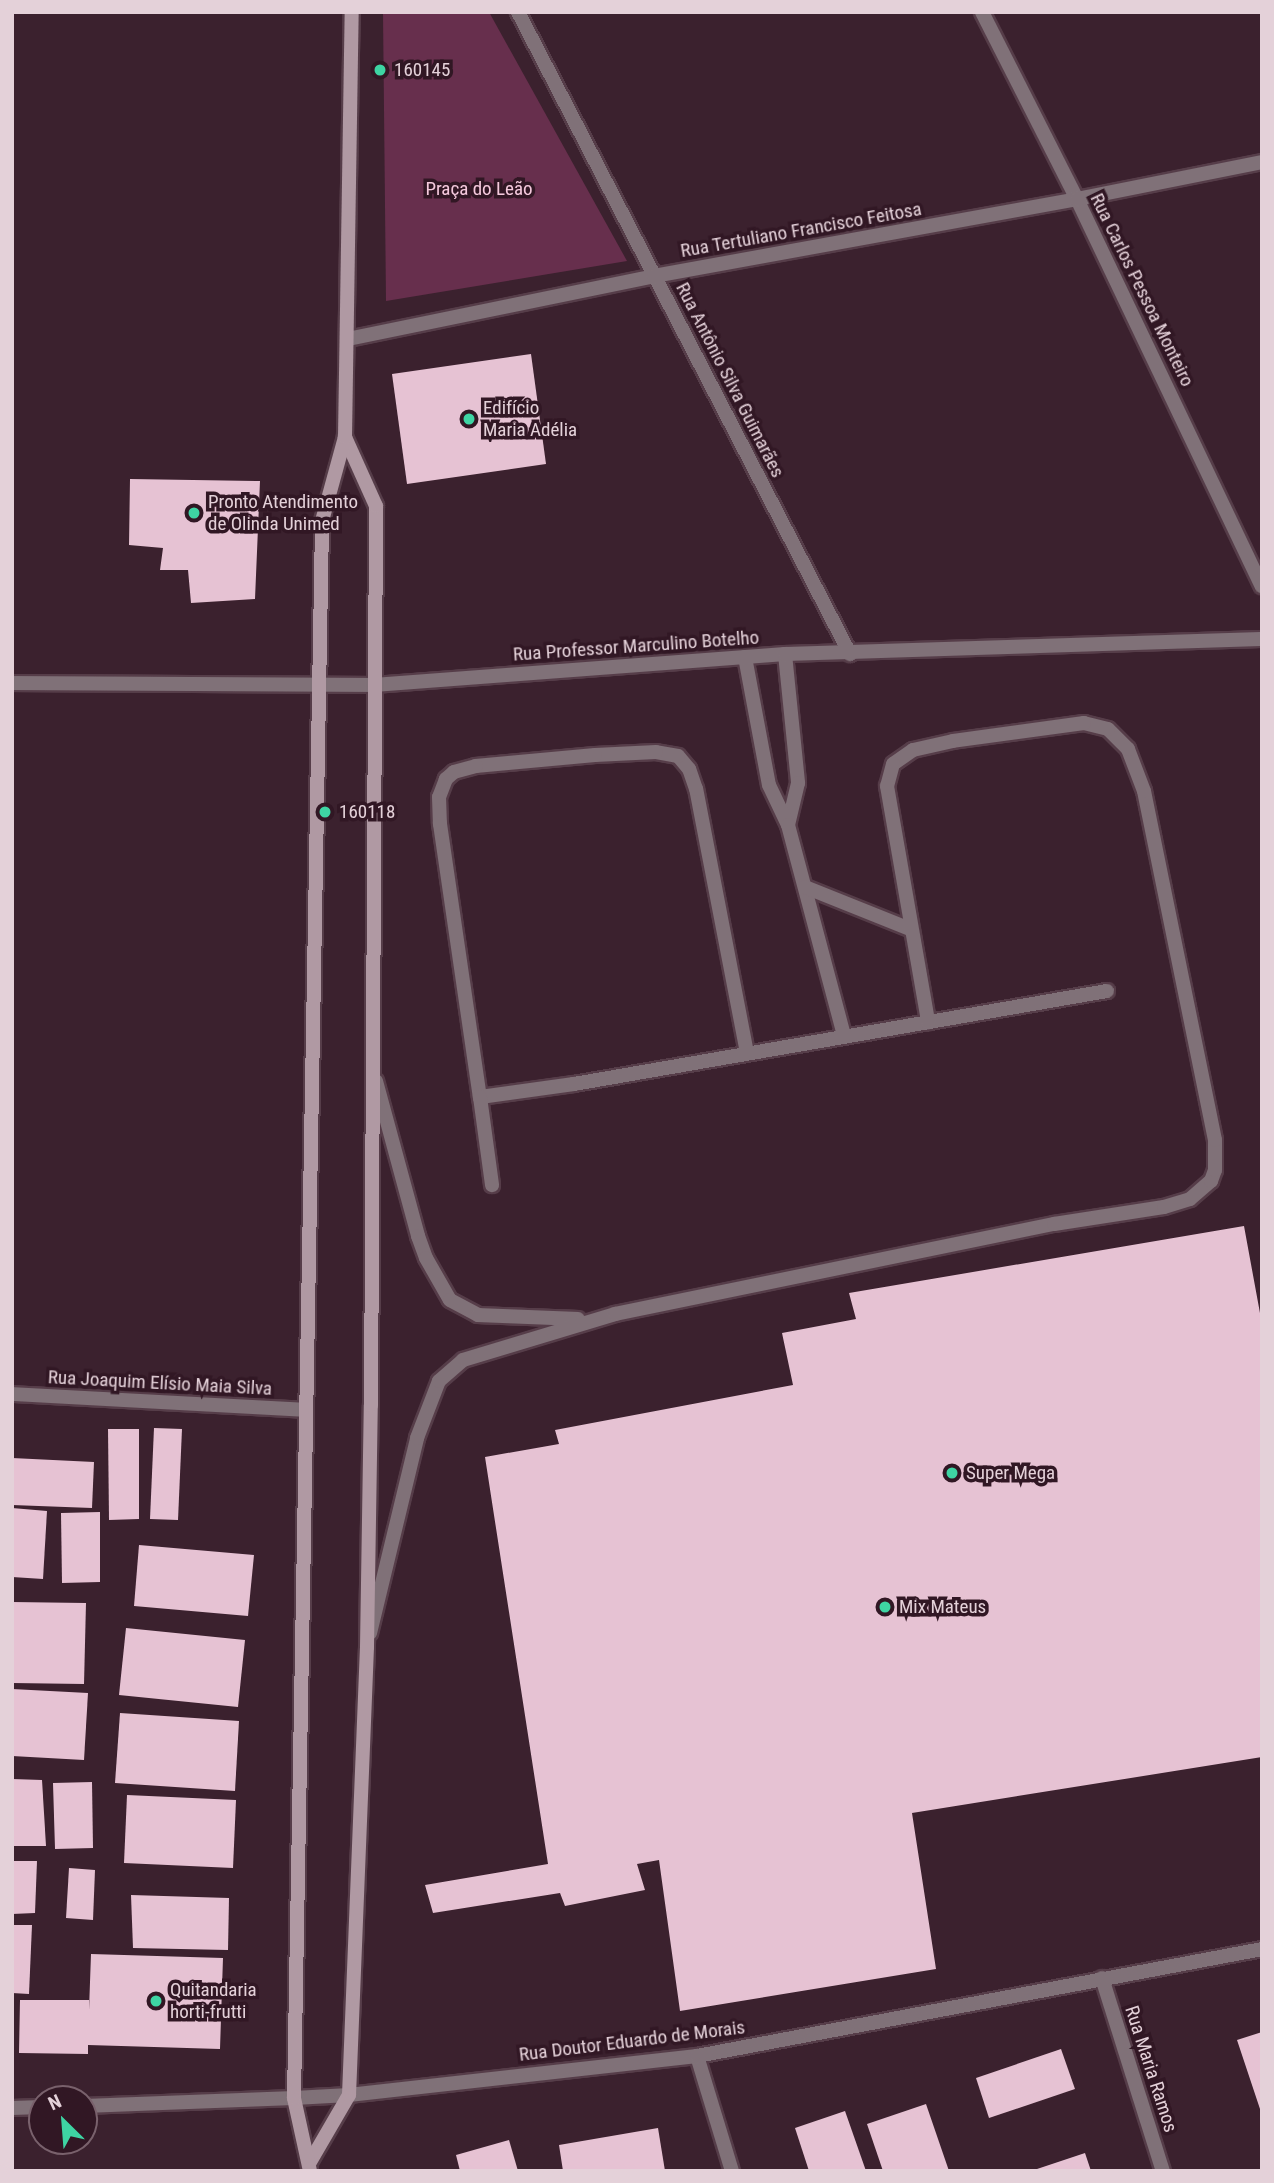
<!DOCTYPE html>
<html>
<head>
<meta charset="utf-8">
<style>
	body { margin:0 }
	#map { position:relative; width:1274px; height:2183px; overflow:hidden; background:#3b212e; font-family:"Roboto Condensed",sans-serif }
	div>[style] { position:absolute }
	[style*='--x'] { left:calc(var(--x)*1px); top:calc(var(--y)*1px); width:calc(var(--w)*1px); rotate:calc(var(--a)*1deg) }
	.green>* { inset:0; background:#672f4d }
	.building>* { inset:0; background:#e6c2d3 }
	.roads { filter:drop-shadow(2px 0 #563d49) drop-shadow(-2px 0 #563d49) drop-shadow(0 2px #563d49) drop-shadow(0 -2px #563d49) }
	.service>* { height:14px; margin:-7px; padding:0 7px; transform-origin:7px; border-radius:7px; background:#807178 }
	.minor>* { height:14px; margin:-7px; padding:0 7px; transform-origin:7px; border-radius:7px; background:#807178 }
	.tertiary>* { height:14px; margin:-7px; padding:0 7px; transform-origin:7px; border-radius:7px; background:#807178 }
	.secondary>* { height:14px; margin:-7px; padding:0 7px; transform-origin:7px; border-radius:7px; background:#b099a3 }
	.dots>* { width:19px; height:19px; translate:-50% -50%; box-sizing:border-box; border:4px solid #311724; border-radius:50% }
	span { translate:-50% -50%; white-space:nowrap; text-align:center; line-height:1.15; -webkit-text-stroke:7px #311724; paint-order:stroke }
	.poi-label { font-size:19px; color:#e4d1d9 }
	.left { translate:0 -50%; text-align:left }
	.park-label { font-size:19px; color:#f5c9dd }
	.street-label { font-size:19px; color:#e4d1d9 }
	.frame { position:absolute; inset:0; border:14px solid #e4d1d9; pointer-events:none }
	.north { position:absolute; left:28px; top:2085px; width:70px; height:70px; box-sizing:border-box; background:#311724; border:2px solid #79616c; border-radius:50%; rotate:335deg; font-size:19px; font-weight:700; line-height:28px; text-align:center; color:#e4d1d9 }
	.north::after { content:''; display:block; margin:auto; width:24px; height:32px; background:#3ed4a3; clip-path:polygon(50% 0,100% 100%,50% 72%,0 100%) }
</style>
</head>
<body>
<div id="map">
	<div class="green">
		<i style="clip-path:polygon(383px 12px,489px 12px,627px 261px,386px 301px)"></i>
	</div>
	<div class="building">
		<i style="clip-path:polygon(531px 354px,546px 464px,407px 484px,392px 374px)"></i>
		<i style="clip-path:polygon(130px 479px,260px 481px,255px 599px,191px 603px,188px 570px,160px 570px,163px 548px,129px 545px)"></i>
		<i style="clip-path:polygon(1244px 1226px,1262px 1324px,1262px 1757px,912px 1813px,936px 1969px,680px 2011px,659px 1860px,637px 1864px,645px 1890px,565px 1906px,560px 1893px,433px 1913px,425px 1885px,548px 1864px,485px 1457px,559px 1444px,555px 1430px,793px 1385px,782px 1333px,856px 1319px,849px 1293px)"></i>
		<i style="clip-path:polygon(154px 1428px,182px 1429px,178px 1520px,150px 1519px)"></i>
		<i style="clip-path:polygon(108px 1429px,139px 1429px,139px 1519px,109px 1520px)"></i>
		<i style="clip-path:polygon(12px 1458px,94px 1462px,92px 1508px,12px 1505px)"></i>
		<i style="clip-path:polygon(12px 1508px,47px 1511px,43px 1579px,12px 1577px)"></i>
		<i style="clip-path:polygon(100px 1512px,100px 1582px,62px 1583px,61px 1513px)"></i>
		<i style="clip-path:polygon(139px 1545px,254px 1555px,248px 1616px,134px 1606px)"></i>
		<i style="clip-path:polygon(12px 1602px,86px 1603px,84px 1684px,12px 1683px)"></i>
		<i style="clip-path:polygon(126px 1628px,245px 1640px,238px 1707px,119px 1695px)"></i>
		<i style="clip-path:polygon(12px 1689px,88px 1693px,84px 1760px,12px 1756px)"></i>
		<i style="clip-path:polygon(120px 1713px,239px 1721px,235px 1791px,115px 1783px)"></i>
		<i style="clip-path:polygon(12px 1779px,42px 1780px,46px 1846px,12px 1846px)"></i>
		<i style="clip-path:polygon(92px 1782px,93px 1848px,55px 1849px,53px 1783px)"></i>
		<i style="clip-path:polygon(127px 1795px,236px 1800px,233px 1868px,124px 1863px)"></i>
		<i style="clip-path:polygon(12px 1861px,37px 1861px,35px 1913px,12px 1914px)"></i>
		<i style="clip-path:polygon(69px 1868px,95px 1870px,93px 1920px,66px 1918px)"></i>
		<i style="clip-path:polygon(131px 1895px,229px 1898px,228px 1950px,133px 1948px)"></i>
		<i style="clip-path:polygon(12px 1925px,32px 1925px,29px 1994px,12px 1993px)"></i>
		<i style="clip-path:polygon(91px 1954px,223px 1958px,220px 2049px,88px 2045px,88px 2054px,19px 2053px,20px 2000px,89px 2000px,89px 2010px)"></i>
		<i style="clip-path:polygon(1262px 2032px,1262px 2112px,1261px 2112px,1237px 2040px)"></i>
		<i style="clip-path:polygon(1061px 2049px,1075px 2089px,989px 2118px,976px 2078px)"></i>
		<i style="clip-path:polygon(926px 2104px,949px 2171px,883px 2171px,867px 2124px)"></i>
		<i style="clip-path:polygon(845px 2111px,866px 2171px,809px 2171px,795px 2128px)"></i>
		<i style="clip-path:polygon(658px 2128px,665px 2171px,563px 2171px,559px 2145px)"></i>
		<i style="clip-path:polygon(509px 2140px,518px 2171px,460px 2171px,456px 2155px)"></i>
		<i style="clip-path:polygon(1085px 2153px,1091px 2171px,1034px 2171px,1034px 2170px)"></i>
	</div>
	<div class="roads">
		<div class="service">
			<i style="--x:785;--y:654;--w:130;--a:84.2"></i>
			<i style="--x:798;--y:783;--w:43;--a:103.4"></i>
			<i style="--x:745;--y:657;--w:130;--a:79.4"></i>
			<i style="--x:769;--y:785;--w:44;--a:64.6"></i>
			<i style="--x:788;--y:825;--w:218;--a:75.1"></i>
			<i style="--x:805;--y:887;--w:113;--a:21.8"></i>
			<i style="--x:747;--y:1053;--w:269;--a:-100.9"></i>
			<i style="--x:696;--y:789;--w:21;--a:-109"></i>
			<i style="--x:689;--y:769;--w:17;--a:-130"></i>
			<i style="--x:678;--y:756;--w:22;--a:-170"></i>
			<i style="--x:656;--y:752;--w:61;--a:177.2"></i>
			<i style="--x:595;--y:755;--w:120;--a:174.7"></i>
			<i style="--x:476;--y:766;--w:23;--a:165"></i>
			<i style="--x:454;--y:772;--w:11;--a:139"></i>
			<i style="--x:446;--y:779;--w:19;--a:111"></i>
			<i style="--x:439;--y:797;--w:27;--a:88"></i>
			<i style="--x:440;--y:824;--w:276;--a:81.7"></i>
			<i style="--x:480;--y:1097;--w:95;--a:-7.9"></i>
			<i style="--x:574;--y:1084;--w:541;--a:-9.9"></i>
			<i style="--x:376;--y:1081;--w:161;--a:74.8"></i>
			<i style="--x:418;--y:1236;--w:23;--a:70"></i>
			<i style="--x:426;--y:1258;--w:48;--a:60.3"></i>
			<i style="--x:450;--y:1300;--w:32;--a:28"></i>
			<i style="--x:478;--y:1315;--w:100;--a:2.3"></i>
			<i style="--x:480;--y:1097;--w:89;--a:82.2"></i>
			<i style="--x:370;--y:1633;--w:201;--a:-76.4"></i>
			<i style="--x:417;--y:1438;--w:61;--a:-68.9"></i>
			<i style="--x:439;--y:1381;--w:32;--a:-41"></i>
			<i style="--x:463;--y:1360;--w:159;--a:-16.8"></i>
			<i style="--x:615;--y:1314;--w:448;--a:-11.6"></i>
			<i style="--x:1054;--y:1224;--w:111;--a:-8.8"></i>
			<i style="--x:1164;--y:1207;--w:27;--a:-17"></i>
			<i style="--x:1190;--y:1199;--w:28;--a:-41"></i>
			<i style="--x:1211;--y:1181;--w:12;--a:-70"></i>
			<i style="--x:1215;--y:1170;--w:30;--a:-90"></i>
			<i style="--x:1215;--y:1140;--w:356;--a:-101.5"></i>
			<i style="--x:1144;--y:791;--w:45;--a:-110.9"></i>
			<i style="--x:1128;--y:749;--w:28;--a:-135"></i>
			<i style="--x:1108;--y:729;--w:25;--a:-166"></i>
			<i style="--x:1084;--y:723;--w:132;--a:172.2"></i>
			<i style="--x:953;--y:741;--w:41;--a:167.3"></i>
			<i style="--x:913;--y:750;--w:24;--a:145"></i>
			<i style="--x:893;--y:764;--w:23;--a:105"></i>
			<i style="--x:887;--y:786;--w:240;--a:80.1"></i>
		</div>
		<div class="minor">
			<i style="--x:518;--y:12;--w:723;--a:62.65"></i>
			<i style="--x:982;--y:12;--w:210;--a:63.1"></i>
			<i style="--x:1077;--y:199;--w:429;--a:64.5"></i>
			<i style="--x:12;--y:1394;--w:294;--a:3.1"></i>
			<i style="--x:1102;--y:1978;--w:202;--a:72.5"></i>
			<i style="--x:697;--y:2056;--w:120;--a:73.1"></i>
			<i style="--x:84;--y:2106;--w:210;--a:-2.2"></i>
			<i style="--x:12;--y:2108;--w:30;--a:-2"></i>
		</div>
		<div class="tertiary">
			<i style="--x:348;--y:339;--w:312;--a:-11.6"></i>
			<i style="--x:654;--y:276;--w:430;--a:-10.3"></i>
			<i style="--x:1077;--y:199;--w:189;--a:-11.3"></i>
			<i style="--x:12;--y:683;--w:362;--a:0.3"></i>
			<i style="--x:374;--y:685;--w:412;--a:-4.3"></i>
			<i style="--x:785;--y:654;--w:477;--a:-1.8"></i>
			<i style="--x:294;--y:2098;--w:55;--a:-3.1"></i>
			<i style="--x:349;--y:2095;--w:350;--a:-6.4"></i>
			<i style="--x:697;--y:2056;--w:575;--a:-10.72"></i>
		</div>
		<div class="secondary">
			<i style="--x:310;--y:2162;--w:78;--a:-59.8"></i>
			<i style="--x:349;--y:2095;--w:448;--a:-87.7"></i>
			<i style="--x:367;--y:1647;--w:242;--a:-89.1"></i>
			<i style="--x:371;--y:1405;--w:899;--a:-89.68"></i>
			<i style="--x:376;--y:506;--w:76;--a:-114.2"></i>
			<i style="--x:310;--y:2171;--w:75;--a:-102.4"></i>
			<i style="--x:294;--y:2098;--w:1577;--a:-88.98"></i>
			<i style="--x:322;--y:521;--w:87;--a:-74.7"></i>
			<i style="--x:345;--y:437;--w:425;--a:-89.1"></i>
		</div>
	</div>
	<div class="dots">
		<i style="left:380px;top:70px;background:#3ed4a3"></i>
		<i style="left:469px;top:419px;background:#3ed4a3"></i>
		<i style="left:194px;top:513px;background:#3ed4a3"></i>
		<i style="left:325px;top:812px;background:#3ed4a3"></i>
		<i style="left:952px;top:1473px;background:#3ed4a3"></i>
		<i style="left:885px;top:1607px;background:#3ed4a3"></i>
		<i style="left:156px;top:2001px;background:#3ed4a3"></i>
	</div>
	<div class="poi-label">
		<span class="left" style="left:394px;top:70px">160145</span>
		<span class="left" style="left:483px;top:419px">Edifício<br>Maria Adélia</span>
		<span class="left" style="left:208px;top:513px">Pronto Atendimento<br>de Olinda Unimed</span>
		<span class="left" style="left:339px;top:812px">160118</span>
		<span class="left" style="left:966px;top:1473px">Super Mega</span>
		<span class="left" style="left:899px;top:1607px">Mix Mateus</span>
		<span class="left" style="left:170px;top:2001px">Quitandaria<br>horti-frutti</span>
	</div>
	<div class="park-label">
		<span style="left:479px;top:189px">Praça do Leão</span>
	</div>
	<div class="street-label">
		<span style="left:801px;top:230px;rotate:-10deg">Rua Tertuliano Francisco Feitosa</span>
		<span style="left:1142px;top:290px;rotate:64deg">Rua Carlos Pessoa Monteiro</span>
		<span style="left:730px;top:380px;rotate:63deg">Rua Antônio Silva Guimarães</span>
		<span style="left:636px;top:646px;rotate:-4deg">Rua Professor Marculino Botelho</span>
		<span style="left:160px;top:1383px;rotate:3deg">Rua Joaquim Elísio Maia Silva</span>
		<span style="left:632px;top:2041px;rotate:-7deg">Rua Doutor Eduardo de Morais</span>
		<span style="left:1151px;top:2069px;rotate:72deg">Rua Maria Ramos</span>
	</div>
	<div class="frame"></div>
	<div class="north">N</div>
</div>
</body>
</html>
